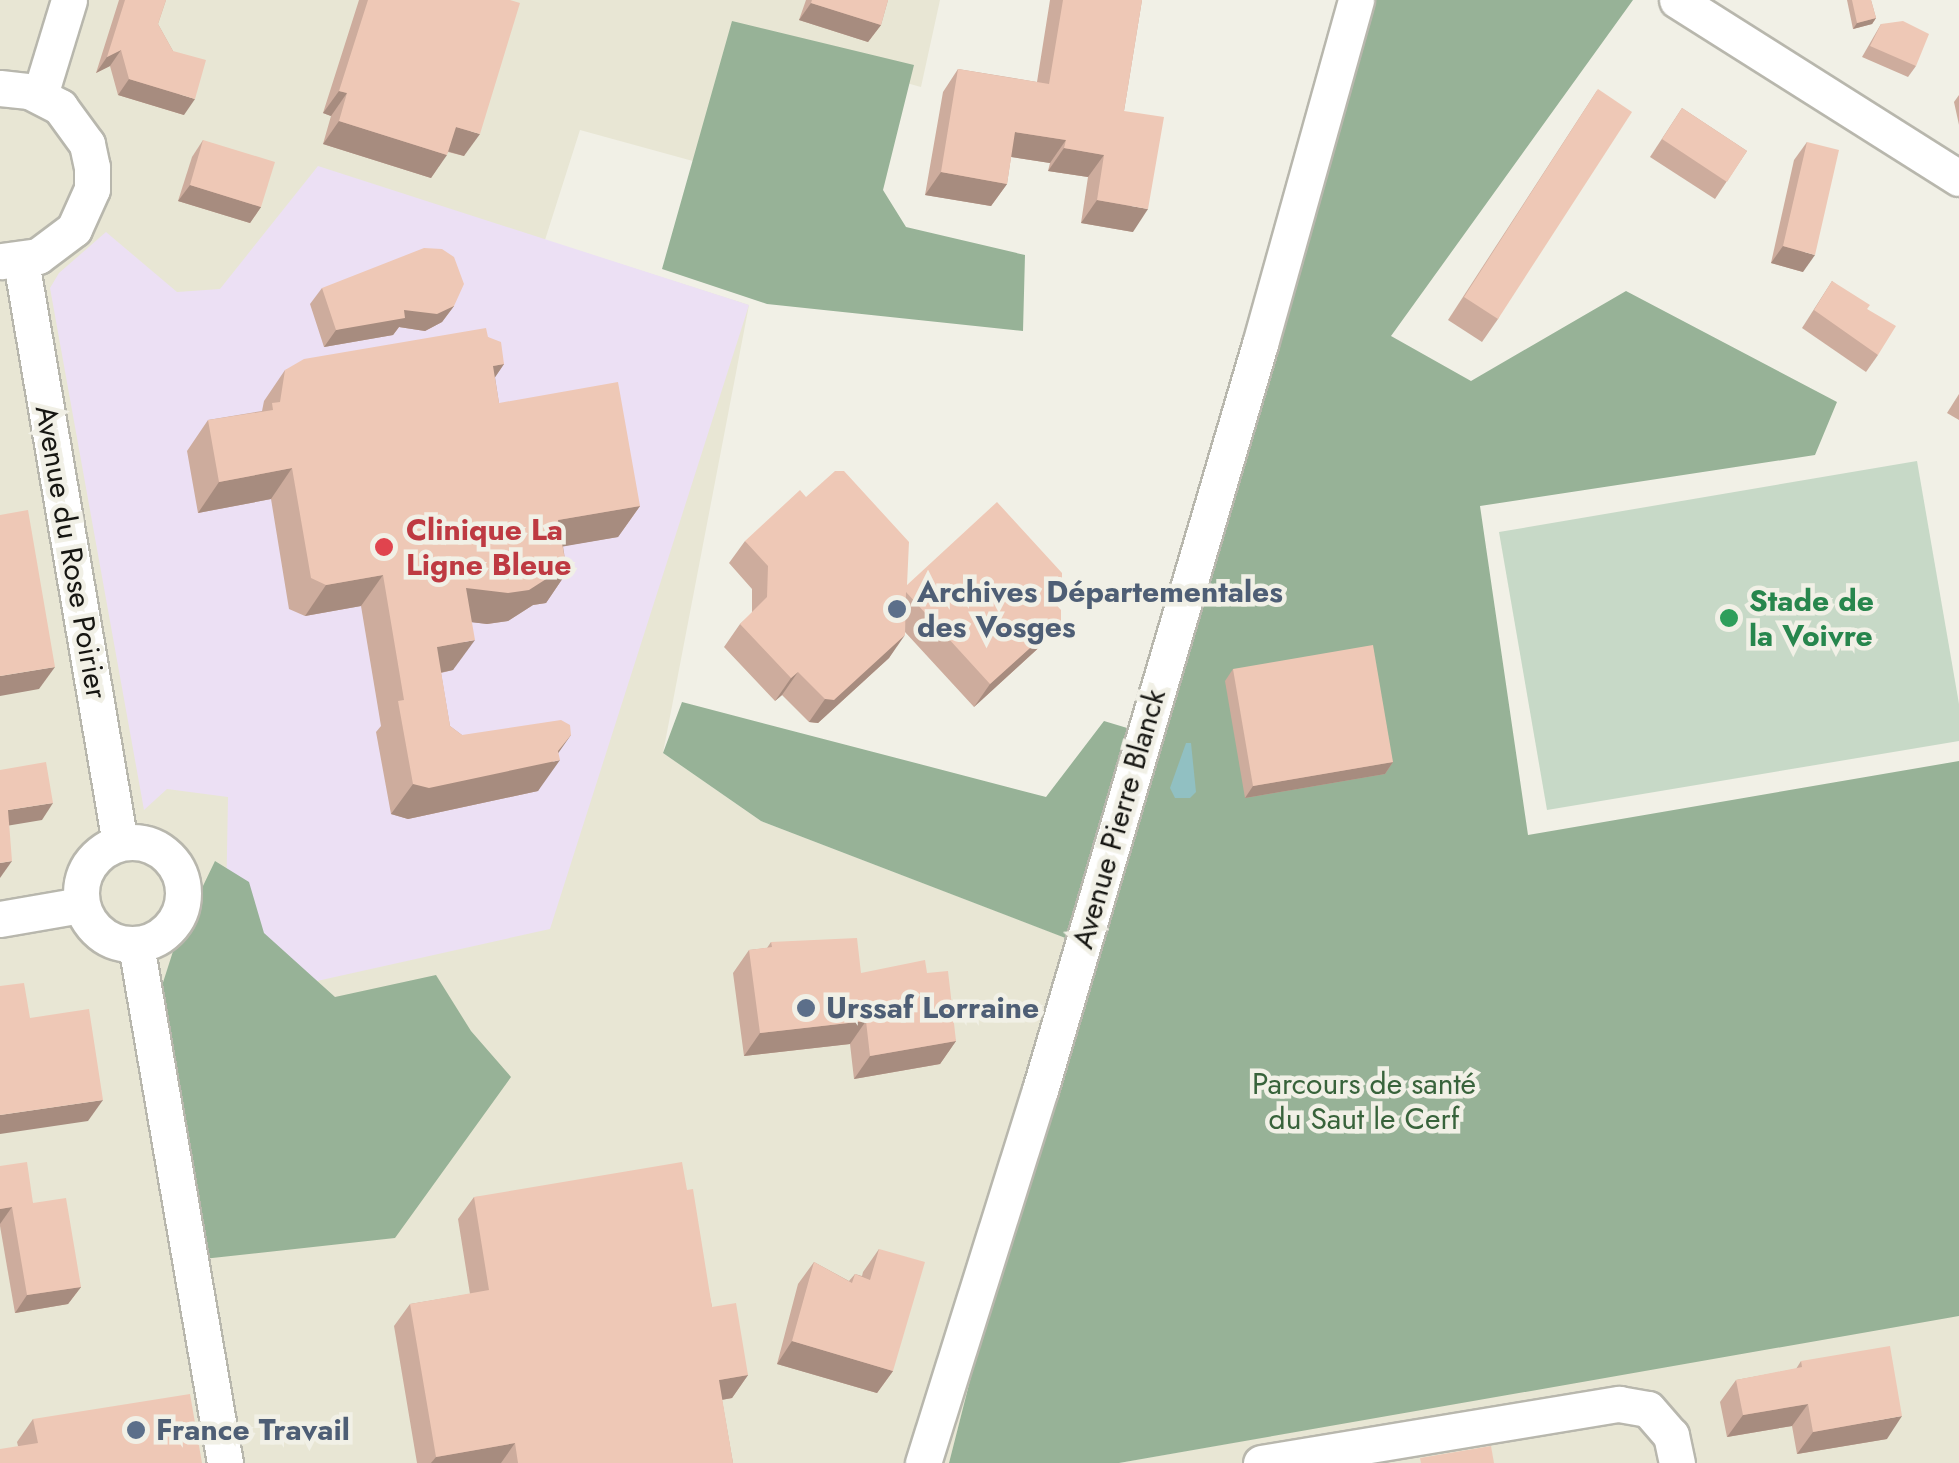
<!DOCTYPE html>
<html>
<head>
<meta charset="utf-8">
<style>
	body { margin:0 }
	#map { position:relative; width:1959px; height:1463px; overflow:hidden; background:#f1f0e6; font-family:Jost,sans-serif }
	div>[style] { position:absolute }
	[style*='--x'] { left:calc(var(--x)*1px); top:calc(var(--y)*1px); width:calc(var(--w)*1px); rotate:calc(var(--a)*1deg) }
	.built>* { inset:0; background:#e8e6d4 }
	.medical>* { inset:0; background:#ece0f4 }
	.green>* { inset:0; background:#c7d9c7 }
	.forest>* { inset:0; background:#97b297 }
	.water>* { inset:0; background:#91c0c2 }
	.roads { filter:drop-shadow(2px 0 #b8b7ad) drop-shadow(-2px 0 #b8b7ad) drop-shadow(0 2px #b8b7ad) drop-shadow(0 -2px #b8b7ad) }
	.minor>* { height:35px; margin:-17.5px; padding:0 17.5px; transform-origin:17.5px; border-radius:17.5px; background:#fff }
	.minor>.ring { margin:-17.5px; padding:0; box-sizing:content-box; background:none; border:35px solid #fff; border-radius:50% }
	.wall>* { inset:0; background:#cdac9d }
	.shaded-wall>* { inset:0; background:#a78c7f }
	.building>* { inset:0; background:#eec8b6 }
	.dots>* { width:28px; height:28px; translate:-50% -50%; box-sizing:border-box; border:5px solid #f1f0e6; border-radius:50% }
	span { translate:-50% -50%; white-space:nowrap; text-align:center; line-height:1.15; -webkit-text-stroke:9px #f1f0e6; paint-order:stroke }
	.health-label { font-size:30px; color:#be3a42; font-weight:700 }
	.left { translate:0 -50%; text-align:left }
	.street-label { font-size:30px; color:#161612 }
	.service-label { font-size:30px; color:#4e5e75; font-weight:700 }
	.leisure-label { font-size:30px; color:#27864d; font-weight:700 }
	.park-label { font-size:30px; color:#38633b }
</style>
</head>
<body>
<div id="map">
	<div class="built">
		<i style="clip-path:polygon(0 0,940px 0,921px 87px,744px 38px,711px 166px,580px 130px,545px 240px,749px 305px,663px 753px,761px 821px,1082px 944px,949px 1463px,0 1463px)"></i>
		<i style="clip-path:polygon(1959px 1316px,1959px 1463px,1119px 1463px,1904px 1323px)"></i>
	</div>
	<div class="medical">
		<i style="clip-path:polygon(318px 166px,749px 305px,550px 929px,308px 983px,226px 907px,228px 797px,167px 789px,144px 810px,50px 288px,59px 273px,106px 232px,177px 292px,220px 289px)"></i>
	</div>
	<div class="green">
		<i style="clip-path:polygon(1917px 461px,1959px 704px,1959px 741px,1547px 810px,1499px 532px)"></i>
	</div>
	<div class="forest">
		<i style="clip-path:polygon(1362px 0,1633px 0,1391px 336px,1471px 381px,1626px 291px,1837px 402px,1815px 455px,1480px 506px,1528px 835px,1959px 761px,1959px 1316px,1119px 1463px,949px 1463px,1081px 944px,761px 821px,663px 753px,682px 702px,1046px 797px,1104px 721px,1147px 734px)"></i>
		<i style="clip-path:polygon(732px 21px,914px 65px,883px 190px,906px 227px,1025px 255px,1023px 331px,767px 304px,662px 269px)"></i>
		<i style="clip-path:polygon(215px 861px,249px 882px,264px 933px,335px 997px,436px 975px,471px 1031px,511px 1077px,395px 1238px,203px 1259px,150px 1023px,176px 942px)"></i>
	</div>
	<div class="water">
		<i style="clip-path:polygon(1186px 743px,1191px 743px,1196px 792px,1190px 798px,1175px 798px,1170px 788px)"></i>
	</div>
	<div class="roads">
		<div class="minor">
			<i style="--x:1677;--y:0;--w:333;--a:32.3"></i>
			<i style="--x:0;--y:88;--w:29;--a:6"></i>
			<i style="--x:29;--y:91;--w:35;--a:27"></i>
			<i style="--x:60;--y:107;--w:46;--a:53.9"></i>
			<i style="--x:87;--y:144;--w:24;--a:78"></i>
			<i style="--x:92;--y:167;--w:22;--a:90"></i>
			<i style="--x:92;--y:189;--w:44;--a:114.2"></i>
			<i style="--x:74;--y:229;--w:45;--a:143.1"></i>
			<i style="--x:38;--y:256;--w:37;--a:172"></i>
			<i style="--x:40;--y:95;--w:99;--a:-73"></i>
			<i style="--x:21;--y:261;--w:590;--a:80.35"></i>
			<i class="ring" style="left:81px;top:842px;width:67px;height:67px"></i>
			<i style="--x:0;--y:919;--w:82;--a:-9.8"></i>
			<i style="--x:136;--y:945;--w:526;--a:80.25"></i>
			<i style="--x:923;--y:1463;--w:391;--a:-72.6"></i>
			<i style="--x:1040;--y:1090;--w:778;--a:-73.57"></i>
			<i style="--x:1260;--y:344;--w:357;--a:-74.4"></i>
			<i style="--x:1261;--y:1463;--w:363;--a:-9.4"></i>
			<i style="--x:1619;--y:1404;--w:29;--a:10"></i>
			<i style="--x:1648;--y:1409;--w:35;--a:49"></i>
			<i style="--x:1671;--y:1435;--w:29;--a:78"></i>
		</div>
	</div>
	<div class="wall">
		<i style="clip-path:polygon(119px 0,166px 0,158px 24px,173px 51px,184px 115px,118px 95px,110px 66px,96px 73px)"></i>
		<i style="clip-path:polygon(359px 0,510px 0,464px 156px,448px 152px,431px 178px,323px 144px,331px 116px,323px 113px)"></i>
		<i style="clip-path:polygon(806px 0,888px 0,881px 25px,868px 42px,799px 20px)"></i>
		<i style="clip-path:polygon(1050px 0,1142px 0,1124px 111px,1133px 232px,1081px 223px,1088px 177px,1048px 171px,1050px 163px,1011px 157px,1007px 184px,991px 206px,925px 195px,943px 92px,958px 69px,1037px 82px)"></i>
		<i style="clip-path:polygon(1847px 0,1871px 0,1876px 18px,1872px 24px,1853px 29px)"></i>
		<i style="clip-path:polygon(1881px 24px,1916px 66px,1908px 77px,1862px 57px)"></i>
		<i style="clip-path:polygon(1598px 89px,1498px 319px,1482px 342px,1448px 320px)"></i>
		<i style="clip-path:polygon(1959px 95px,1959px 125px,1954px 102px)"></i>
		<i style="clip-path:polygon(1682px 108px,1747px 151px,1715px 199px,1650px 157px)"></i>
		<i style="clip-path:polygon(203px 140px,261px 207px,250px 223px,178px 201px,192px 157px)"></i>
		<i style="clip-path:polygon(1807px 142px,1803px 272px,1771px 263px,1794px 160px)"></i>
		<i style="clip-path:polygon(1832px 281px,1867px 309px,1878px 355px,1866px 372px,1802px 328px)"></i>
		<i style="clip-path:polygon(322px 288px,454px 306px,442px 322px,425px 331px,399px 327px,393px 335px,324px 347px,310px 304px)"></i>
		<i style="clip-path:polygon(488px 337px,504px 364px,495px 377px,499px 403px,640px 506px,618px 537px,563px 546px,567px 572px,546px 603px,533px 605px,508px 621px,487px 624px,472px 622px,453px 670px,441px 673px,450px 726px,462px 735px,558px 753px,538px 791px,408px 819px,391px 814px,376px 732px,381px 726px,361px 606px,305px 616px,289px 609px,271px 499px,198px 513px,187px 451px,208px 420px,262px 411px,264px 401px,285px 370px)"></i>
		<i style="clip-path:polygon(1959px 394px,1959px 420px,1947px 413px)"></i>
		<i style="clip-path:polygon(745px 541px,907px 585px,1062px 582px,1050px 599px,1061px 620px,1045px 642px,974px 707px,905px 632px,889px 658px,818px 723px,809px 722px,782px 695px,775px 701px,724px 647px,740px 624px,752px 613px,752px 589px,729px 563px)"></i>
		<i style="clip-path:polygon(1233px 669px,1393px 762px,1385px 774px,1245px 798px,1225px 681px)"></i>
		<i style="clip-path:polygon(771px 942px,861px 973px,927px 973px,956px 1041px,940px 1064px,854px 1079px,850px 1044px,744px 1056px,733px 973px,749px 950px,767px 948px)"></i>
		<i style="clip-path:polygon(0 1166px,33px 1203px,81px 1287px,68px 1304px,15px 1313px,0 1226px)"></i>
		<i style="clip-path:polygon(687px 1190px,712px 1307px,748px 1375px,732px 1398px,722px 1400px,733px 1463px,417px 1463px,394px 1326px,410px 1304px,470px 1294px,458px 1219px,474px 1197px)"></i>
		<i style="clip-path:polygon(879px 1249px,893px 1371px,877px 1393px,777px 1364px,798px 1284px,814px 1262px,849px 1281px,855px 1274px,862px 1276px,863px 1272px)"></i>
		<i style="clip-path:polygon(1801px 1361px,1887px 1439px,1797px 1454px,1792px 1426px,1727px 1437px,1720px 1402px,1736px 1380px,1796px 1369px)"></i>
		<i style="clip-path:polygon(33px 1419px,202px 1463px,18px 1446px,17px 1442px)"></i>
	</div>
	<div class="shaded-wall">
		<i style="clip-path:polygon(811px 3px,881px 25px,868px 42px,799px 20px)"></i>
		<i style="clip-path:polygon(1876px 18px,1872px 24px,1853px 29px,1857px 23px)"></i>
		<i style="clip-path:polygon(121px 50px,110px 66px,96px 73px,107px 57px)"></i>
		<i style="clip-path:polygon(129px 79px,195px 99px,184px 115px,118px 95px)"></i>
		<i style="clip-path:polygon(339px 91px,347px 93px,331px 116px,323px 113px)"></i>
		<i style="clip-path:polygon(339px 121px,447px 155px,431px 178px,323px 144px)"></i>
		<i style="clip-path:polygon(456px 127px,480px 134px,464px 156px,440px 149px)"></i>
		<i style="clip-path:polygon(1015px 132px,1066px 140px,1050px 163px,999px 155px)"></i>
		<i style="clip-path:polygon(1064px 148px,1104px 155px,1088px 177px,1048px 171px)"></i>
		<i style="clip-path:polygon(941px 172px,1007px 184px,991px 206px,925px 195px)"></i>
		<i style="clip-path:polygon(190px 185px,261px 207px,250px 223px,178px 201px)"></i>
		<i style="clip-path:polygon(1097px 200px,1148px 209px,1133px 232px,1081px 223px)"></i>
		<i style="clip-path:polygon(1783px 246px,1815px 255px,1803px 272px,1771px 263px)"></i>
		<i style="clip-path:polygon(454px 306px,442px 322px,425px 331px,399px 327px,393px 335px,324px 347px,336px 330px,404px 310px)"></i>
		<i style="clip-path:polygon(504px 364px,483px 395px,493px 366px)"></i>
		<i style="clip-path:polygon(292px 468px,271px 499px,198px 513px,219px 482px)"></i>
		<i style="clip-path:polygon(640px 506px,618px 537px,537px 551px,558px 520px)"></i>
		<i style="clip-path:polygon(567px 572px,546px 603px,533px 605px,508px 621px,487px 624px,444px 619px,466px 588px)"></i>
		<i style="clip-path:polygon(383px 575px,361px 606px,305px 616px,326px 585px)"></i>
		<i style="clip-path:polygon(1061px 620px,1045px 642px,974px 707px,990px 684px)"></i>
		<i style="clip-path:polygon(905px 635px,889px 658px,818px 723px,809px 722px,825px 699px)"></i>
		<i style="clip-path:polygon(475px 640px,453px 670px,415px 678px,437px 647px)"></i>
		<i style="clip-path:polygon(55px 667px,39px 689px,0 696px,0 676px)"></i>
		<i style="clip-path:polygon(798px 672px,782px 695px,775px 701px,791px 678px)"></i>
		<i style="clip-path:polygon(571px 735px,552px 762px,560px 760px,538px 791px,408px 819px,391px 814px,413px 784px)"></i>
		<i style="clip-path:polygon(1393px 762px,1385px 774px,1245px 798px,1253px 786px)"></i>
		<i style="clip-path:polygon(53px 803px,42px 820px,0 827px,8px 810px)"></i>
		<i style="clip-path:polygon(12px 861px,0 878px,0 863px)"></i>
		<i style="clip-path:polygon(866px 1021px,850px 1044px,744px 1056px,760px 1033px)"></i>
		<i style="clip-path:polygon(956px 1041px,940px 1064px,854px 1079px,870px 1056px)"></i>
		<i style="clip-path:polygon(103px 1100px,88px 1121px,0 1134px,0 1115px)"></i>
		<i style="clip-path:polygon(12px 1207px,0 1224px,0 1209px)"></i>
		<i style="clip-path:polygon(81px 1287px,68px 1304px,15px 1313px,27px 1295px)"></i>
		<i style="clip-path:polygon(792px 1341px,893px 1371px,877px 1393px,777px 1364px)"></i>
		<i style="clip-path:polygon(748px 1375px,732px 1398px,703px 1403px,719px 1380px)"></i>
		<i style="clip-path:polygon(1808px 1404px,1792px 1426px,1727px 1437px,1743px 1415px)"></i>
		<i style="clip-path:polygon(1902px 1416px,1887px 1439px,1797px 1454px,1813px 1432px)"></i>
		<i style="clip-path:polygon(515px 1443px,501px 1463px,431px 1463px,436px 1457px)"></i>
	</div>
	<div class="building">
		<i style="clip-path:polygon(125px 0,166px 0,158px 24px,173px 51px,206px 60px,195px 99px,129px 79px,121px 50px,107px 57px)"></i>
		<i style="clip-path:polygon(368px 0,510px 0,520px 3px,480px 134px,456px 127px,447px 155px,339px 121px,347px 93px,339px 91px)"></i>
		<i style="clip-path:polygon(812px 0,888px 0,881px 25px,811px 3px)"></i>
		<i style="clip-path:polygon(1063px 0,1142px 0,1124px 111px,1164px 117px,1148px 209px,1097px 200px,1104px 155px,1064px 148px,1066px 140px,1015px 132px,1007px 184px,941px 172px,958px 69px,1049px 84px)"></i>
		<i style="clip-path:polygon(1852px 0,1871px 0,1876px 18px,1857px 23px)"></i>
		<i style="clip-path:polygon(1903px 21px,1929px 34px,1916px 66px,1870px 46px,1881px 24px)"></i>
		<i style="clip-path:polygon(1598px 89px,1632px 112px,1498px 319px,1464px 297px)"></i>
		<i style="clip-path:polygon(1682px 108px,1747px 151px,1727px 182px,1662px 139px)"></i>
		<i style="clip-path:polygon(203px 140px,275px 162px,261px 207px,190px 185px)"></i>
		<i style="clip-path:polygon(1807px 142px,1839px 150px,1815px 255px,1783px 246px)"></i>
		<i style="clip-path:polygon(424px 248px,442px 249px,454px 257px,464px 284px,454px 306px,437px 314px,404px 310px,405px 318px,336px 330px,322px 288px)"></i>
		<i style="clip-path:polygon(1832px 281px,1870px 305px,1867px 309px,1896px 326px,1878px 355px,1814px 310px)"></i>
		<i style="clip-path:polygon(486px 328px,488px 337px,501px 342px,504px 364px,493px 366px,499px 403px,618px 382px,640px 506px,558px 520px,567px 572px,554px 574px,529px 590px,508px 593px,466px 588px,475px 640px,437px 647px,450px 726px,462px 735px,561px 720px,570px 725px,571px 735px,558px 751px,560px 760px,429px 788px,413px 784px,398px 701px,404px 700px,383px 575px,326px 585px,311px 578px,292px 468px,219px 482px,208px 420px,273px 410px,272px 403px,280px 402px,285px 370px,304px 359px)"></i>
		<i style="clip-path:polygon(835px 471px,844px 471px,909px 542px,907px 585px,997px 502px,1062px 573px,1062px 582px,1047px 595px,1061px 610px,1061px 620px,990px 684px,906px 592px,905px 635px,834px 700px,825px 699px,798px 672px,791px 678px,740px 624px,767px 597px,768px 566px,745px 541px,800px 490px,806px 497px)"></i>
		<i style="clip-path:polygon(28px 510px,55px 667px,0 676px,0 515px)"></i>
		<i style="clip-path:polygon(1373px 645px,1393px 762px,1253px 786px,1233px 669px)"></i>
		<i style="clip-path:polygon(46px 762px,53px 803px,8px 810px,12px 861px,0 863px,0 770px)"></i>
		<i style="clip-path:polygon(857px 938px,861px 973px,925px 960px,927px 973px,948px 971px,956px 1041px,870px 1056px,866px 1021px,760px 1033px,749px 950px,772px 947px,771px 942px)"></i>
		<i style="clip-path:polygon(24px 983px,30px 1018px,89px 1009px,103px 1100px,0 1115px,0 986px)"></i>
		<i style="clip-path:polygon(27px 1162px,33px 1203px,66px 1198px,81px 1287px,27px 1295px,12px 1207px,0 1209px,0 1166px)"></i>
		<i style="clip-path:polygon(682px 1162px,687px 1190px,693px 1189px,712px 1307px,736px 1303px,748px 1375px,719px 1380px,733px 1463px,518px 1463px,515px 1443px,436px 1457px,410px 1304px,489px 1290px,474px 1197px)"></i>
		<i style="clip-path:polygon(879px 1249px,925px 1262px,893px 1371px,792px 1341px,814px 1262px,852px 1283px,855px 1274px,870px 1280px)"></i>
		<i style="clip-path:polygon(1890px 1346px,1902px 1416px,1813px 1432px,1808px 1404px,1743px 1415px,1736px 1380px,1802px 1367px,1801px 1361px)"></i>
		<i style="clip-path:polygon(190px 1394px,202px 1463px,0 1463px,0 1449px,38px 1443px,33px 1419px)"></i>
		<i style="clip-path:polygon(1491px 1446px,1494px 1463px,1421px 1463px,1420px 1458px)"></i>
	</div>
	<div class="dots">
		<i style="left:384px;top:547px;background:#e0444e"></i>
		<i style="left:897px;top:609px;background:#5c6f8a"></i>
		<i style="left:1729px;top:618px;background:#2e9e5b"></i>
		<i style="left:806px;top:1008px;background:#5c6f8a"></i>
		<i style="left:136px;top:1430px;background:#5c6f8a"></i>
	</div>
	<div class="health-label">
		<span class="left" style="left:406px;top:547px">Clinique La<br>Ligne Bleue</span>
	</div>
	<div class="street-label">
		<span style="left:71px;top:552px;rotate:80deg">Avenue du Rose Poirier</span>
		<span style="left:1119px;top:819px;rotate:-74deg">Avenue Pierre Blanck</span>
	</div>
	<div class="service-label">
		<span class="left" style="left:917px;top:609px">Archives Départementales<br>des Vosges</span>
		<span class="left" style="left:826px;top:1008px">Urssaf Lorraine</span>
		<span class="left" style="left:156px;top:1430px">France Travail</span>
	</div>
	<div class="leisure-label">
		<span class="left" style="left:1749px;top:618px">Stade de<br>la Voivre</span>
	</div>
	<div class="park-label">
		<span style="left:1364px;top:1101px">Parcours de santé<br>du Saut le Cerf</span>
	</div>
</div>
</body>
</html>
